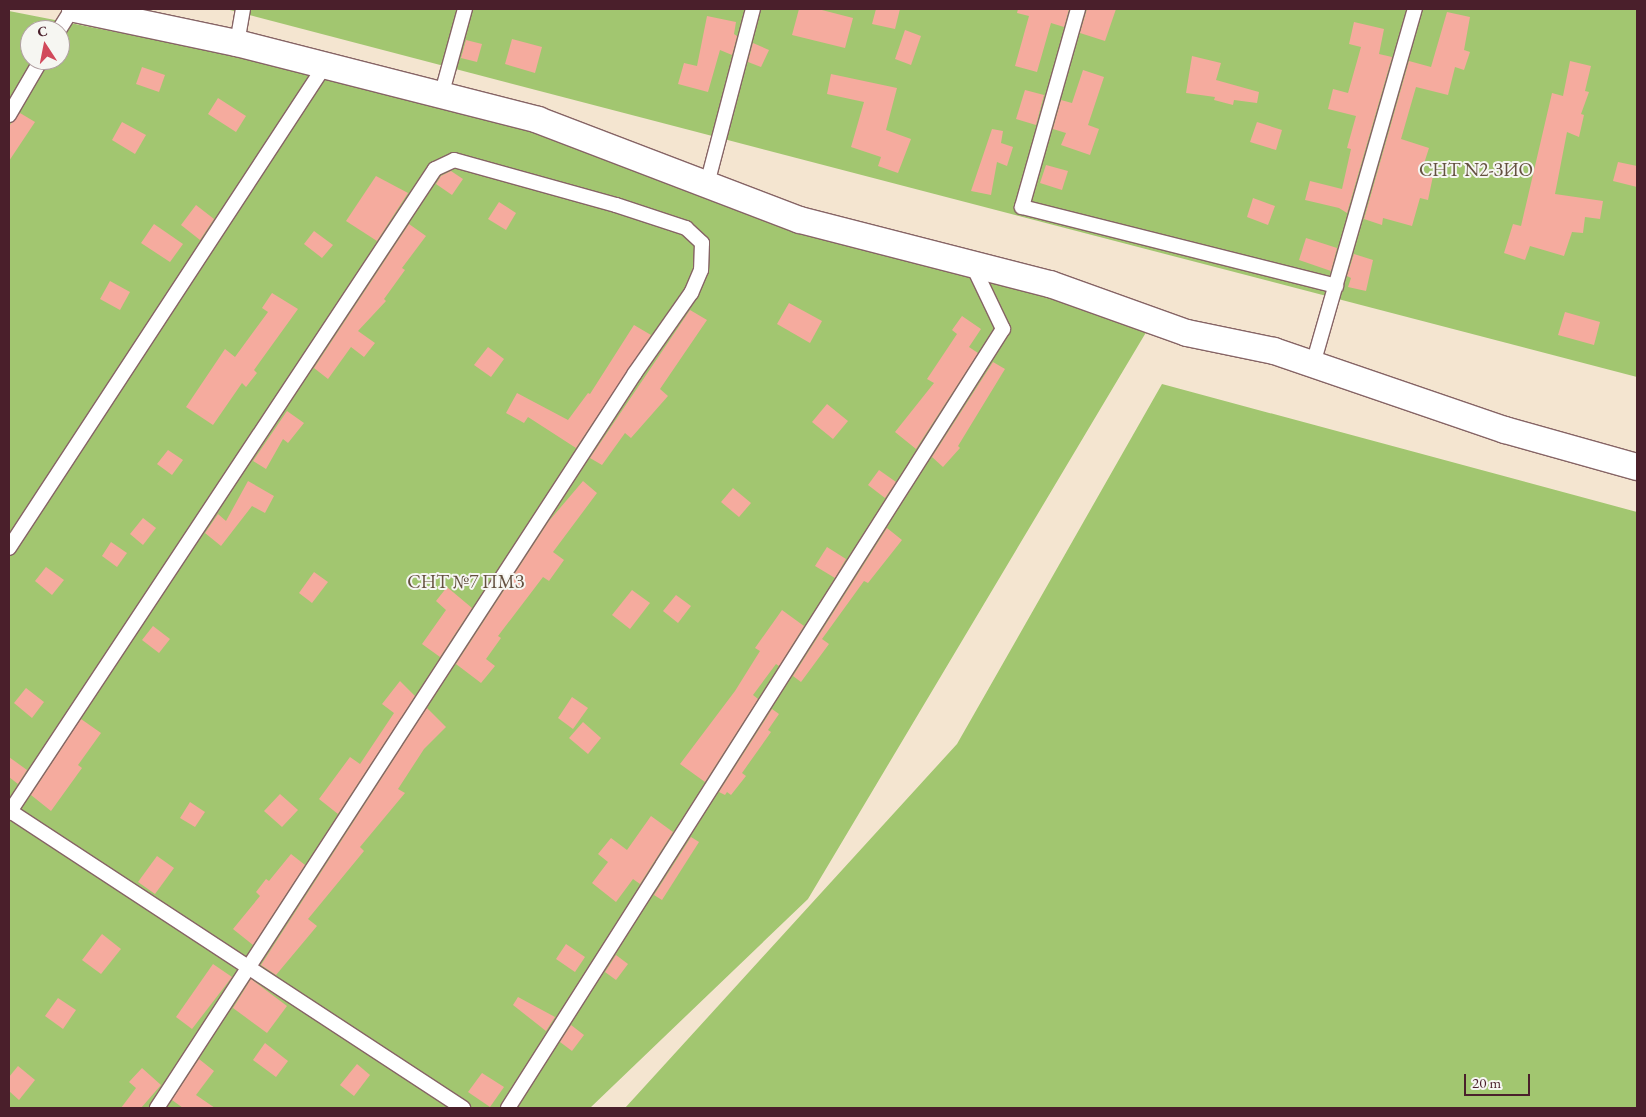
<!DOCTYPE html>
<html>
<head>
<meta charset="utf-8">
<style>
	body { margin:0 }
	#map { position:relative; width:1646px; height:1117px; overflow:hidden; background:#f4e5d0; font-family:"EB Garamond",serif }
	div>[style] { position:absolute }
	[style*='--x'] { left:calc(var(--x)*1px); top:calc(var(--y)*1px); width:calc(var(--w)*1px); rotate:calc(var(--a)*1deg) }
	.green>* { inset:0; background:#a2c670 }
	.building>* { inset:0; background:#f5ab9e }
	.roads { filter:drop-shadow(1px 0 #866465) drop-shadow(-1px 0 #866465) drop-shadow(0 1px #866465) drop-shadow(0 -1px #866465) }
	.lane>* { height:14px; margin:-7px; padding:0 7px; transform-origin:7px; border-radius:7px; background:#fff }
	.street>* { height:26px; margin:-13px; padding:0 13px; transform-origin:13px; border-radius:13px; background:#fff }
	span { translate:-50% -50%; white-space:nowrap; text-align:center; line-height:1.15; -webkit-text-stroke:4px #f6f6f2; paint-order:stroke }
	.park-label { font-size:19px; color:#645140 }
	.frame { position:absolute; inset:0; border:10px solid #4a1f2b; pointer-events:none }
	.north { position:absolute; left:20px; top:20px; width:50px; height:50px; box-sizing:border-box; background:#f6f6f2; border:1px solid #b1a0a2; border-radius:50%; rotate:349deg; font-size:14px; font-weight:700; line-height:20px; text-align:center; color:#4a1f2b }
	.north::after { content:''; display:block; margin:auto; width:18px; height:22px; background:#d1495b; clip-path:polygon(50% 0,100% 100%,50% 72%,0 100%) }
	.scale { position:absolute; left:1464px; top:1074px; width:66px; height:22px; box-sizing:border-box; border:2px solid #4a1f2b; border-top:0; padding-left:6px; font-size:15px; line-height:18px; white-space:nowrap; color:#4a1f2b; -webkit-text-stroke:4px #f6f6f2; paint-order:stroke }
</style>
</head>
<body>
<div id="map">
	<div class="green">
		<i style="clip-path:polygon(226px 9px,1637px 9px,1637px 377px,720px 138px)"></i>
		<i style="clip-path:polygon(evenodd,9px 11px,441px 96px,1154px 319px,808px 899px,590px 1108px,9px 1108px,9px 11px,30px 30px,60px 30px,60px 60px,30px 60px,30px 30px)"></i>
		<i style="clip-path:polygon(1162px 384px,1637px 512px,1637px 1108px,625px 1108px,957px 744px)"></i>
	</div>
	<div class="building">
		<i style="clip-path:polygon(799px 9px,818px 9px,853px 18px,845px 48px,792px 35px)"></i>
		<i style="clip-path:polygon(876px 9px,900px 9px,895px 29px,872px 24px)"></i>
		<i style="clip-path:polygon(1018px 9px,1069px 9px,1064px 27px,1051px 23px,1037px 72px,1015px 66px,1029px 16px,1017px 13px)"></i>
		<i style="clip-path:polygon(1087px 9px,1116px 9px,1105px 41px,1080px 33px)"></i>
		<i style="clip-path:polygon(1447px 12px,1470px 17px,1464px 50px,1470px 52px,1464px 70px,1455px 67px,1448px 95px,1416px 87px,1401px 139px,1429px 148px,1421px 173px,1433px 176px,1428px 200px,1420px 198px,1412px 226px,1383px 218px,1382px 225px,1364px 219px,1409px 61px,1431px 67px)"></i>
		<i style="clip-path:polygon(707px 16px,736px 22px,734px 34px,737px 36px,732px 55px,720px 50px,708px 92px,678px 84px,684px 63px,697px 66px)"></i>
		<i style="clip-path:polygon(1354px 22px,1384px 29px,1379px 54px,1392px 57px,1347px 213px,1339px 208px,1305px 200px,1310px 181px,1342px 189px,1351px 149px,1347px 148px,1356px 116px,1328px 109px,1333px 89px,1348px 93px,1361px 47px,1349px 44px)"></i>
		<i style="clip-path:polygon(905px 30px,921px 36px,911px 65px,895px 59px)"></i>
		<i style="clip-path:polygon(512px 39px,542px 47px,535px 73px,505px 64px)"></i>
		<i style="clip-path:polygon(466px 40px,482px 44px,477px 62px,461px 58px)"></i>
		<i style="clip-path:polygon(753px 43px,769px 50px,761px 67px,748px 62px)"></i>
		<i style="clip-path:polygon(1192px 56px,1221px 63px,1216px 80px,1259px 92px,1257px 103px,1234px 100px,1233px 105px,1214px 100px,1215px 97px,1186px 93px)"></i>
		<i style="clip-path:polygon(1570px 61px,1591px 66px,1585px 91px,1589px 92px,1581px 114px,1584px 115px,1579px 137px,1567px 132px,1555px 194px,1603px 201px,1600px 219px,1585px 217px,1583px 233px,1572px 232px,1564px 256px,1530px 246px,1525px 260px,1504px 253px,1513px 224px,1521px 226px,1552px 93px,1563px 96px)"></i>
		<i style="clip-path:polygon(142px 67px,165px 75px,159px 92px,136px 84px)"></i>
		<i style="clip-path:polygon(1083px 70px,1104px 77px,1088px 125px,1099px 129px,1090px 155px,1061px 145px,1066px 133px,1053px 129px,1061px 100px,1072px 103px)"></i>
		<i style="clip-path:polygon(831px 74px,897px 88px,886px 130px,911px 139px,898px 173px,878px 166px,881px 157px,851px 147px,864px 102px,827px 94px)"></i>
		<i style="clip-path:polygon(1025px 90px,1044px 95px,1036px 125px,1016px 119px)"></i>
		<i style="clip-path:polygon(218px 98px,246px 116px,236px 132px,208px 114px)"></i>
		<i style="clip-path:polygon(20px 113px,35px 122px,9px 161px,9px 126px)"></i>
		<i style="clip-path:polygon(122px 122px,146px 135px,135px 154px,112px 140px)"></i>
		<i style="clip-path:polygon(1257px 122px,1282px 130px,1276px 150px,1250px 142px)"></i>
		<i style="clip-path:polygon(992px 129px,1003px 131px,1001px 143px,1013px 147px,1007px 166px,997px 162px,991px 195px,971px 191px)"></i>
		<i style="clip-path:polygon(1618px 162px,1637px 166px,1637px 187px,1613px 181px)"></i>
		<i style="clip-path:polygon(1046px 165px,1068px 171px,1062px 190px,1040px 183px)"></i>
		<i style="clip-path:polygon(451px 171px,463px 179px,452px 195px,436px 184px,441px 176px)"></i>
		<i style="clip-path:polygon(376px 176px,408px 193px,377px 241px,346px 221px)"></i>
		<i style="clip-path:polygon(1253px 198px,1275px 206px,1268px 225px,1247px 217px)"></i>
		<i style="clip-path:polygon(499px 202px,516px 213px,506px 230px,488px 219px)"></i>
		<i style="clip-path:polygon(196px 205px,214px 219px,200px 240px,181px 225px)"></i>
		<i style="clip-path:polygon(154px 224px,183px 244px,170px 262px,141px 243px)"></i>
		<i style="clip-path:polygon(409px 224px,426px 236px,402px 268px,405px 270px,384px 299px,386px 301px,358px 331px,375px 343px,364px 357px,351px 347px,328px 379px,314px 368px)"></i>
		<i style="clip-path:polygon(314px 231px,333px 245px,322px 258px,304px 244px)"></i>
		<i style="clip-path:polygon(1306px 238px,1337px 248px,1331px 271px,1299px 260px)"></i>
		<i style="clip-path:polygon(1354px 254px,1373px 260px,1366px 291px,1348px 287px,1351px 278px,1347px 276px)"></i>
		<i style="clip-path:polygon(110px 281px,130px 292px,120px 310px,100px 299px)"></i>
		<i style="clip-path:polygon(272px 293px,298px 309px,254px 370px,257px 373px,246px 387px,242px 383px,213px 425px,186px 407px,225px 349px,235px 357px,268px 312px,262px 308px)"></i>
		<i style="clip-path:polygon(789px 303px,822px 321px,810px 343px,777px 324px)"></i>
		<i style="clip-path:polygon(690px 310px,707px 320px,660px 389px,668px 396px,631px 438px,625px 433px,602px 465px,590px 458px)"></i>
		<i style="clip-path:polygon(1565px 312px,1600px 322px,1594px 345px,1558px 335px)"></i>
		<i style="clip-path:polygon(962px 316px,981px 329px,969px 347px,978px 353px,916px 449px,895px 432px,934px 383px,927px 379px,957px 334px,952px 330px)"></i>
		<i style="clip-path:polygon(634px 325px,651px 335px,576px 448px,528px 417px,524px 423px,506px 413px,517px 393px,568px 420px,588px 393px,590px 394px)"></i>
		<i style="clip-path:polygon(488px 347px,504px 359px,491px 377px,474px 365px)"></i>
		<i style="clip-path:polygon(993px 362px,1005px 369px,958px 446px,960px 448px,943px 467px,932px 457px)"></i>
		<i style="clip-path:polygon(827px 404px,848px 421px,833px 439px,812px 422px)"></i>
		<i style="clip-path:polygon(287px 411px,304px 423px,288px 443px,283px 439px,266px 469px,253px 461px)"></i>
		<i style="clip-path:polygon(168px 450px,183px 460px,172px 475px,157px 464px)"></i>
		<i style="clip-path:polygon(879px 470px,896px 482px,885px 498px,868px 485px)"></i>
		<i style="clip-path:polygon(248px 481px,274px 496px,265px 513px,252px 506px,221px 546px,205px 533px,218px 514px,226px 521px)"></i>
		<i style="clip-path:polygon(583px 481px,597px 493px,553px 552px,564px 560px,549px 581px,543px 577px,498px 636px,501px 638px,486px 659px,495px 666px,481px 683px,456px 664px,549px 521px)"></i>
		<i style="clip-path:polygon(733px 488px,751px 503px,739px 517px,721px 502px)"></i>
		<i style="clip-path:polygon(143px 518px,156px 528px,143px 545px,130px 534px)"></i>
		<i style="clip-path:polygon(887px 528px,902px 540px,868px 583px,864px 581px,822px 639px,829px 644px,801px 682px,793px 676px)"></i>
		<i style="clip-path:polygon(111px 542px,127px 553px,117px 567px,102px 556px)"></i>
		<i style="clip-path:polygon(827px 547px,846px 559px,835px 578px,815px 566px)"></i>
		<i style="clip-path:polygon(46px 567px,64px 580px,52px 595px,35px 581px)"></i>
		<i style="clip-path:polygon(314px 572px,328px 582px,312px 603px,299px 593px)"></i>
		<i style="clip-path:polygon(447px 587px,472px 608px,440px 657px,422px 644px,446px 610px,436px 601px)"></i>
		<i style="clip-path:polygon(632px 590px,650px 603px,630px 629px,612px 615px)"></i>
		<i style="clip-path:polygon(676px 595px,691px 606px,678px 623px,663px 611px)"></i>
		<i style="clip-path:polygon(782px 610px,804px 626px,779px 666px,776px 664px,753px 695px,758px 699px,705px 782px,680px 764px,735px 691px,760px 651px,755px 648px)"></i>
		<i style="clip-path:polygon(153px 626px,170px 639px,159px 653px,142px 640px)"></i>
		<i style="clip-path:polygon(400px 681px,415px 696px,338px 814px,319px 799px,350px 757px,360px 764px,394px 713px,382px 704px)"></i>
		<i style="clip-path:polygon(26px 688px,44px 702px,32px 718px,14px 703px)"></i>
		<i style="clip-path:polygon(572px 697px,588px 708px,573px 729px,558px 718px)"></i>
		<i style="clip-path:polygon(427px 708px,446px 727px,424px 749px,398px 789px,405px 793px,360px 847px,364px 851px,308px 919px,317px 926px,276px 975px,261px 965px)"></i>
		<i style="clip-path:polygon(772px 709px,779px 714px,768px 730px,771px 732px,742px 773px,746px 776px,731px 795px,727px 792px,725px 795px,719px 792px)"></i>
		<i style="clip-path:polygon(81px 719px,101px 733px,78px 765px,82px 768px,51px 811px,31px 795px)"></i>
		<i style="clip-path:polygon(583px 722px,601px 738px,588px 754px,569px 738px)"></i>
		<i style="clip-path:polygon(9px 757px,27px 770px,18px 784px,9px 777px)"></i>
		<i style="clip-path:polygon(280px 794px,298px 810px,282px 827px,264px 811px)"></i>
		<i style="clip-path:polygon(190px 802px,205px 812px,195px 827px,180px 818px)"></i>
		<i style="clip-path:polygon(651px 816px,673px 832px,640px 884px,633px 879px,616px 902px,592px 883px,608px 862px,598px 854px,611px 838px,627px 850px)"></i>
		<i style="clip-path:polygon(691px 837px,699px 842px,662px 900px,654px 895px)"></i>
		<i style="clip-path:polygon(291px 854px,305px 865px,253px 945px,233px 929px,260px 896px,256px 892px,266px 879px,269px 881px)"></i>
		<i style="clip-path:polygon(157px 856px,174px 868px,155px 894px,138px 882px)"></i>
		<i style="clip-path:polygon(102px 934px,121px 949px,101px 974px,82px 960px)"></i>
		<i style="clip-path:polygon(566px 944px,585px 957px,575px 972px,556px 959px)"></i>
		<i style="clip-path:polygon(616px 955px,628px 964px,616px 980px,605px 972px)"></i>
		<i style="clip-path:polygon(213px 964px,232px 977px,192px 1029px,176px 1017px)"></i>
		<i style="clip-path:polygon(251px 979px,287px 1006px,267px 1033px,233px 1008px)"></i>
		<i style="clip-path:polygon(518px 997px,555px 1017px,546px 1031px,513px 1005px)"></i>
		<i style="clip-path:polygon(58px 998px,76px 1010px,63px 1029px,45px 1016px)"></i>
		<i style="clip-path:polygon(571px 1025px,584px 1035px,572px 1051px,560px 1042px)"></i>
		<i style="clip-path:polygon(265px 1043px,288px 1061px,276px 1077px,253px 1060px)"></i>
		<i style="clip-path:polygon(199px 1059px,214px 1071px,196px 1095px,215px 1108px,183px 1108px,172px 1100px)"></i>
		<i style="clip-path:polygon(357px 1064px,370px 1075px,354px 1096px,340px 1085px)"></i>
		<i style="clip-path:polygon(18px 1066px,35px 1080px,19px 1100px,9px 1091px,9px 1077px)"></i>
		<i style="clip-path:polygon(142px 1068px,161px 1085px,141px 1108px,121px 1108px,136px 1088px,129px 1082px)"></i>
		<i style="clip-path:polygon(482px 1073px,504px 1087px,490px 1107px,468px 1092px)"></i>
	</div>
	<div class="roads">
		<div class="lane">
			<i style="--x:1078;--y:9;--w:206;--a:105.8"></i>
			<i style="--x:1022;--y:207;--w:324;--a:14.1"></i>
			<i style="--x:59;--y:30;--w:25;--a:-58"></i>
			<i style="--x:237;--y:43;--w:35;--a:-80"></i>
			<i style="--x:441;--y:96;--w:90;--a:-74.6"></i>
			<i style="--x:9;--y:115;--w:64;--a:-59.8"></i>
			<i style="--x:707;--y:184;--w:181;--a:-75.3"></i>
			<i style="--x:1313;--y:364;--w:369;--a:-74"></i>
			<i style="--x:9;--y:548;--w:568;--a:-56.79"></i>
			<i style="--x:10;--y:811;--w:542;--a:33.25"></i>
			<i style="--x:9;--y:813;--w:772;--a:-56.52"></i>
			<i style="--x:435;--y:169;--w:21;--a:-25"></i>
			<i style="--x:454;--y:160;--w:168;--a:15.5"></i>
			<i style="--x:616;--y:205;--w:74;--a:18.2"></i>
			<i style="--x:686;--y:228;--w:22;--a:43"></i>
			<i style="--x:702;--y:243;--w:27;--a:92"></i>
			<i style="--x:701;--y:270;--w:25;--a:113"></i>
			<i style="--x:691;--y:293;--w:98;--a:125"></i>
			<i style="--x:635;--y:373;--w:877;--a:123.04"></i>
			<i style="--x:508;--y:1108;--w:923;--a:-57.57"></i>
			<i style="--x:1003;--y:329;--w:72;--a:-115.5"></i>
		</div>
		<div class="street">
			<i style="--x:75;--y:9;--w:166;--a:11.9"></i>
			<i style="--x:237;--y:43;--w:311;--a:14.3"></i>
			<i style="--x:538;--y:120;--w:280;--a:20.9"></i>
			<i style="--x:800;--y:220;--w:258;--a:14.4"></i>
			<i style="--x:1050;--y:284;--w:145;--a:19.7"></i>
			<i style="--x:1187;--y:333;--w:89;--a:11.7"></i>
			<i style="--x:1274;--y:351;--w:244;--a:18.9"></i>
			<i style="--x:1505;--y:430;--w:137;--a:15.7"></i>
		</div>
	</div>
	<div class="park-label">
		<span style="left:1476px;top:170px">СНТ N2-ЗИО</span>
		<span style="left:466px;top:582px">СНТ №7 ПМЗ</span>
	</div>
	<div class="frame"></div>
	<div class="north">С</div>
	<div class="scale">20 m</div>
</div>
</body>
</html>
